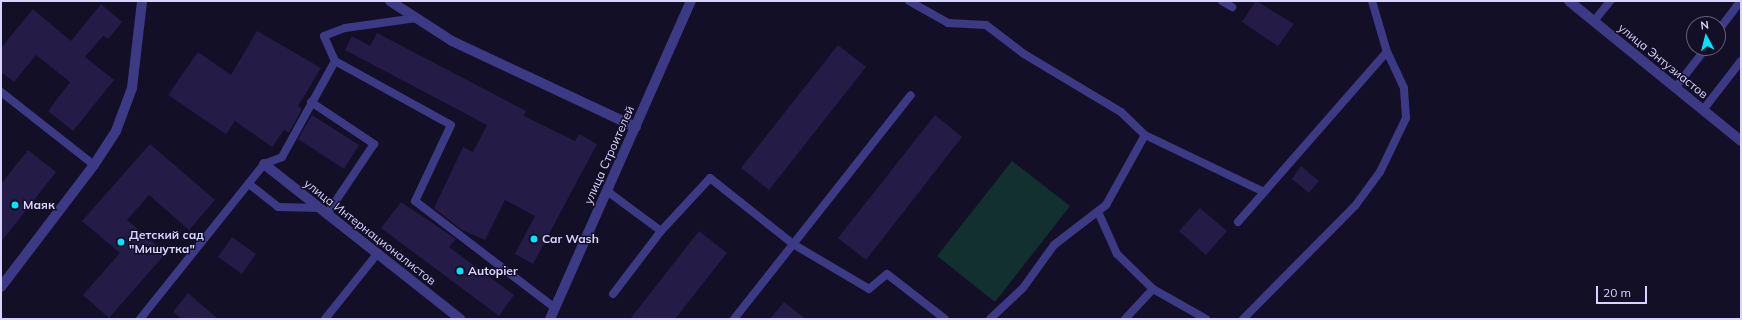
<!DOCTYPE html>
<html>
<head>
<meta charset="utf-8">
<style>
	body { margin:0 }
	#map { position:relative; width:1742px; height:320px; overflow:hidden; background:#130f26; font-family:Mulish,sans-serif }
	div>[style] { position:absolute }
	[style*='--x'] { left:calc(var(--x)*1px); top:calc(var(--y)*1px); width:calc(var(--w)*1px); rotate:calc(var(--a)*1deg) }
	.green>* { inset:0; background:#12302f }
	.building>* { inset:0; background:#241b47 }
	.service>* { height:8px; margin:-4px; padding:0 4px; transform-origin:4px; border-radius:4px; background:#3d3a85 }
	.minor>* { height:10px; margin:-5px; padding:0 5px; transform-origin:5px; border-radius:5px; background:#3d3a85 }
	.tertiary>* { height:10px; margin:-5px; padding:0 5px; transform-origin:5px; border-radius:5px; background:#3d3a85 }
	.dots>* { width:11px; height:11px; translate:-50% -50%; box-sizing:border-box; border:2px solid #130f26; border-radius:50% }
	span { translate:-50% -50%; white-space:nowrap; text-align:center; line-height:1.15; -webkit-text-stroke:3px #130f26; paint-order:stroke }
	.street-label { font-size:12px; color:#d9d4ff }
	.poi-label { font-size:12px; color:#d9d4ff; font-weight:700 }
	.left { translate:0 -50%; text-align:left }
	.frame { position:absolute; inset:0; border:2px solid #d9d4ff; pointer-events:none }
	.north { position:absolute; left:1686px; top:16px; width:40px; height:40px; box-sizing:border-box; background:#130f26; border:1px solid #625e7d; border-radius:50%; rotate:353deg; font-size:11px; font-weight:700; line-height:16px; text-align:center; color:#d9d4ff }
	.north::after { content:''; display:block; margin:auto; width:14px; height:18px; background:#00e5ff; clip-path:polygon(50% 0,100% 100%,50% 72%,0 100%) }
	.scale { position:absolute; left:1596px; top:286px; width:51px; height:18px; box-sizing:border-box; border:2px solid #d9d4ff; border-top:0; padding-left:5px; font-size:12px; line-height:14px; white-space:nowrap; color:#d9d4ff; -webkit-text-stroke:3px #130f26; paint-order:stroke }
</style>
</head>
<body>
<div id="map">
	<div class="green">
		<i style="clip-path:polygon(1012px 161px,1070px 206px,995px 302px,937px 256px)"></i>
	</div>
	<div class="building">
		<i style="clip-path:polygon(1256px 1px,1294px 24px,1278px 46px,1242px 22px)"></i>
		<i style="clip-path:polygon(101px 4px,122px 22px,108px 39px,103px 36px,85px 57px,114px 80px,73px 131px,48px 111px,70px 82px,36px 55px,14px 82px,1px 72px,1px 48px,33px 9px,71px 41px)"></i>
		<i style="clip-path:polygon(257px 31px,321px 68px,298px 106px,302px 109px,289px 133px,284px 130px,272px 147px,235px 121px,226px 134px,168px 95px,198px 52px,231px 75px)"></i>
		<i style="clip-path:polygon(377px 33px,526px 111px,524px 116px,575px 141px,579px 134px,597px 144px,533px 264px,515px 254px,535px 216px,505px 200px,485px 240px,462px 230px,434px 208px,463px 147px,473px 152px,487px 125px,345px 50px,352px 36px,370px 46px)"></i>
		<i style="clip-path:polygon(838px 45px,866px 67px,769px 190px,741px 168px)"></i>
		<i style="clip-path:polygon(312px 115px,359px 145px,344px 169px,298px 139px)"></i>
		<i style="clip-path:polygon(935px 115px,962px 137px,866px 260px,838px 238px)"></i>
		<i style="clip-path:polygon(150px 144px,215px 200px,189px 230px,149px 195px,127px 220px,166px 253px,109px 318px,83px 295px,120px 253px,82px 221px)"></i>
		<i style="clip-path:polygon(28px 150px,56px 172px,1px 242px,1px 184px)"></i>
		<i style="clip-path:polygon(1301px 166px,1319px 181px,1309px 193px,1292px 179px)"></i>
		<i style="clip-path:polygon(401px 202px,456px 239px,449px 247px,514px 295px,499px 316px,381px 228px)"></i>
		<i style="clip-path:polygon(1200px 208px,1227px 231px,1206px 255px,1179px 231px)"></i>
		<i style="clip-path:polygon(699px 231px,727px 253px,675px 319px,630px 319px)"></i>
		<i style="clip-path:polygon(232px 237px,256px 254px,242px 274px,218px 257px)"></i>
		<i style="clip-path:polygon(188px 293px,218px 319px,182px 319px,173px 312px)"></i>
		<i style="clip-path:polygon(784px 302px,806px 319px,770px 319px)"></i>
	</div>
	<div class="service">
		<i style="--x:909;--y:1;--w:45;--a:29.4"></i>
		<i style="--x:948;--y:23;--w:38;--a:3"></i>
		<i style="--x:986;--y:25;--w:48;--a:37.3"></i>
		<i style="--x:1024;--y:54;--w:113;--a:30.9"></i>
		<i style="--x:1121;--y:112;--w:33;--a:44"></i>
		<i style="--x:1145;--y:135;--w:130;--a:25.6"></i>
		<i style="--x:1222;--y:1;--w:12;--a:31"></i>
		<i style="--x:1594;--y:21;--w:26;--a:-51"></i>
		<i style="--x:1718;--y:31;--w:38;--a:-53"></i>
		<i style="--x:335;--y:61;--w:132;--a:28.9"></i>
		<i style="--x:451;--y:125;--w:84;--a:115.3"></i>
		<i style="--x:415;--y:201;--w:176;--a:37.4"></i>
		<i style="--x:1676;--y:87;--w:49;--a:-52.4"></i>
		<i style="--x:1;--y:92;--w:118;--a:38.1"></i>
		<i style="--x:311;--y:102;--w:76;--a:33.7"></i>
		<i style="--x:374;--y:144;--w:84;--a:123.9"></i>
		<i style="--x:1703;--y:110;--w:62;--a:-52.2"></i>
		<i style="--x:249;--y:184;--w:37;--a:38"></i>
		<i style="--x:278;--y:207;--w:41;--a:1.4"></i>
		<i style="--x:607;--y:191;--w:67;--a:36.5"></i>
		<i style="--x:1099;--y:214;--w:44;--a:65.8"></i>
		<i style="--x:1117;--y:254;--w:50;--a:44.2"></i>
		<i style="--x:1153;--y:289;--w:61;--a:29.5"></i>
		<i style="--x:1238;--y:222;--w:226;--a:-48.8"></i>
		<i style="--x:613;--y:294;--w:79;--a:-52.7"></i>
		<i style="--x:661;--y:231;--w:72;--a:-47.2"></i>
		<i style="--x:710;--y:178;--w:106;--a:38.5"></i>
		<i style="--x:793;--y:244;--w:88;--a:30.6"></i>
		<i style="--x:869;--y:289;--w:23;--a:-40"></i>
		<i style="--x:887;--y:274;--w:73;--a:37.8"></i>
		<i style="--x:140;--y:319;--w:198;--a:-51.3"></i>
		<i style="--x:264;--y:164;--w:19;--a:-21"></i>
		<i style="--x:282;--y:157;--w:110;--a:-61.1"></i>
		<i style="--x:335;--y:61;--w:27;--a:-114"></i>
		<i style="--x:324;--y:36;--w:22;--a:-21"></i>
		<i style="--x:345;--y:28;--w:72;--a:-8"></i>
		<i style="--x:325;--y:319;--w:83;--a:-51.3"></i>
		<i style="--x:734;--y:319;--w:285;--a:-51.7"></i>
		<i style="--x:990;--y:319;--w:45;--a:-43.2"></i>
		<i style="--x:1023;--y:288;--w:53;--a:-54.2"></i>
		<i style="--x:1054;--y:245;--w:66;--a:-37.6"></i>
		<i style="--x:1106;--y:205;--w:80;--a:-60.9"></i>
		<i style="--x:1125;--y:319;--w:41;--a:-47"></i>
		<i style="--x:1243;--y:319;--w:159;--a:-45.3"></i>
		<i style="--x:1355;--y:206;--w:42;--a:-53.7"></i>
		<i style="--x:1380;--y:172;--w:60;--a:-64.3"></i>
		<i style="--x:1406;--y:118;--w:30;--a:-94"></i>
		<i style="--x:1404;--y:88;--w:40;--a:-115"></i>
		<i style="--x:1387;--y:52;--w:53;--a:-106.4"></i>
	</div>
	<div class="minor">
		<i style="--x:390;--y:1;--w:74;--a:32.8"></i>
		<i style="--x:452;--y:41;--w:203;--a:25.1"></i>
		<i style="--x:264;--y:164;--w:250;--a:38.3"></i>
		<i style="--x:1;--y:287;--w:153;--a:-52.7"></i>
		<i style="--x:94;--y:165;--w:40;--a:-57.1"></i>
		<i style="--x:116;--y:131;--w:46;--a:-69.6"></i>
		<i style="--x:132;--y:88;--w:88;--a:-83.4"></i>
		<i style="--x:550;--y:319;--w:348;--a:-66.1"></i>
	</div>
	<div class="tertiary">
		<i style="--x:1569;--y:1;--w:222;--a:39.1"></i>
	</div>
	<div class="dots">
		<i style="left:15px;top:205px;background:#00e5ff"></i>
		<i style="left:534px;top:239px;background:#00e5ff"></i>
		<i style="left:121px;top:242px;background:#00e5ff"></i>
		<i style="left:460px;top:271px;background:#00e5ff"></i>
	</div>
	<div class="street-label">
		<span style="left:1663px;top:61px;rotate:39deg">улица Энтузиастов</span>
		<span style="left:609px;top:155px;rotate:-66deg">улица Строителей</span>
		<span style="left:370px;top:232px;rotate:38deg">улица Интернационалистов</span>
	</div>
	<div class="poi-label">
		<span class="left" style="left:23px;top:205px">Маяк</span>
		<span class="left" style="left:129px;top:242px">Детский сад<br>"Мишутка"</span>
		<span class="left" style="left:542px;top:239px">Car Wash</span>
		<span class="left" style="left:468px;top:271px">Autopier</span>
	</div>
	<div class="frame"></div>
	<div class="north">N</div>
	<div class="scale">20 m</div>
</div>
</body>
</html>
